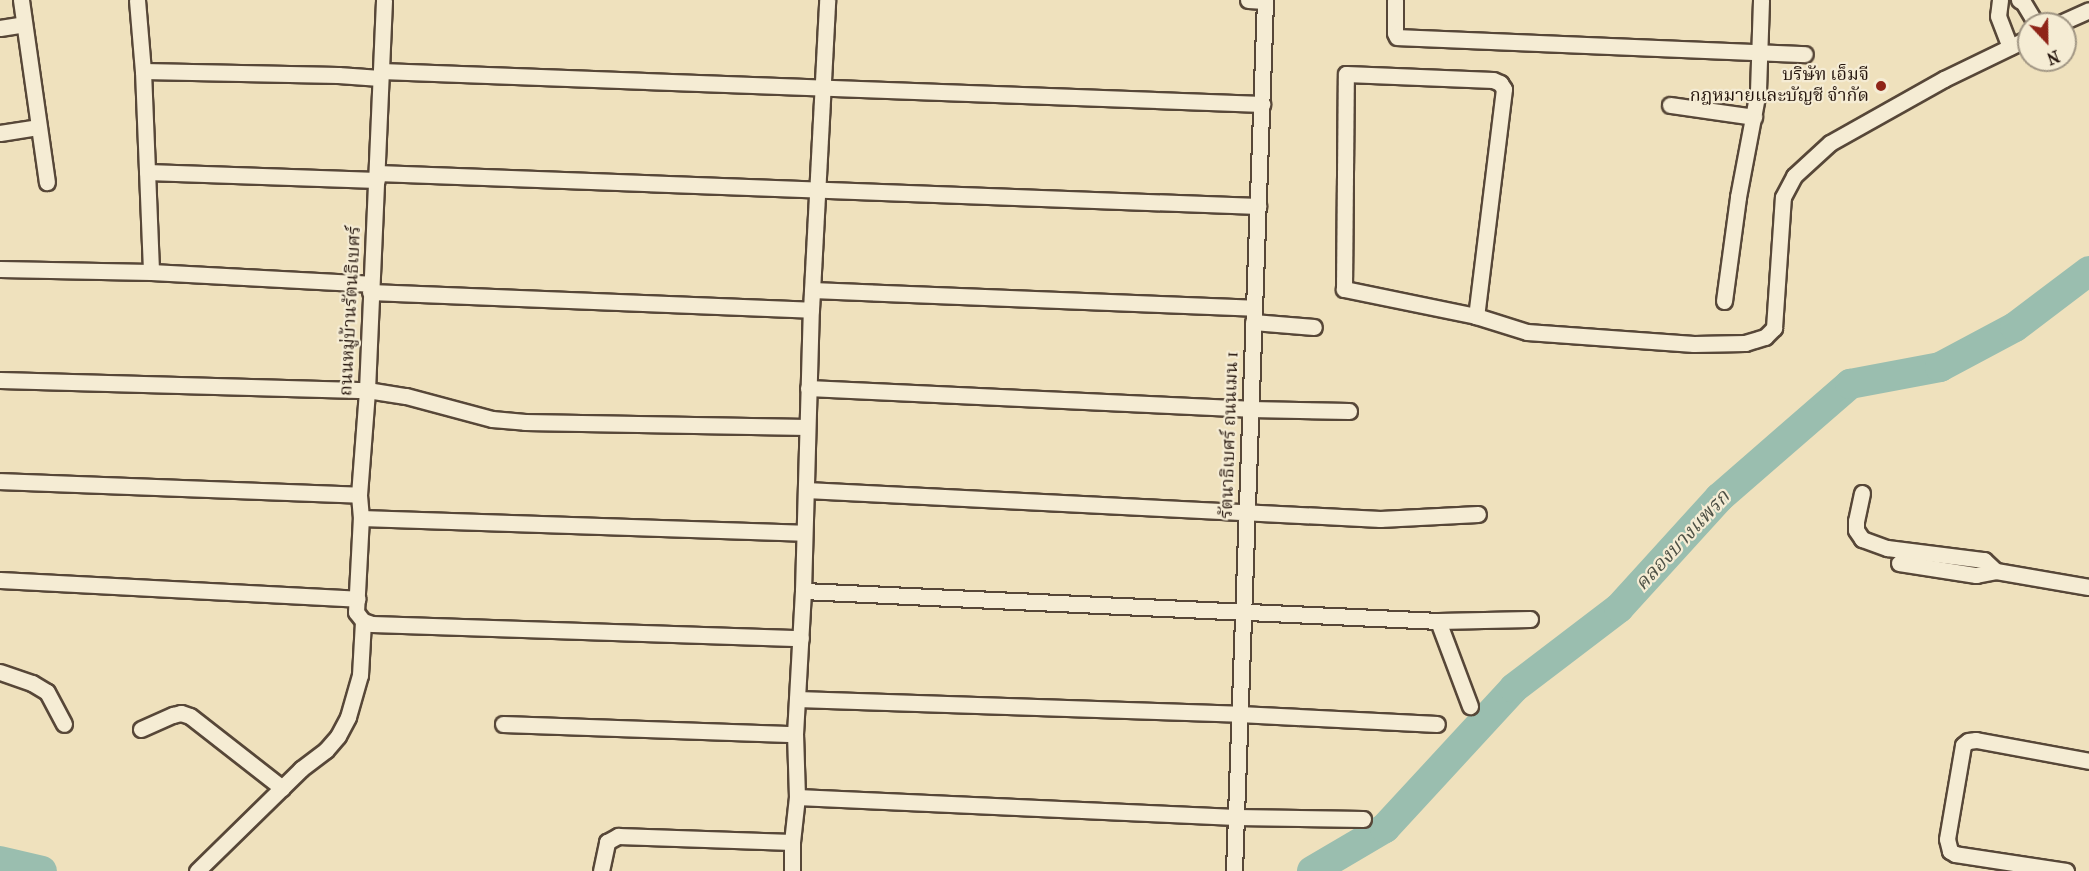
<!DOCTYPE html>
<html>
<head>
<meta charset="utf-8">
<style>
	body { margin:0 }
	#map { position:relative; width:2089px; height:871px; overflow:hidden; background:#efe1bd; font-family:"IM FELL French Canon","Noto Serif Thai",serif }
	div>[style] { position:absolute }
	[style*='--x'] { left:calc(var(--x)*1px); top:calc(var(--y)*1px); width:calc(var(--w)*1px); rotate:calc(var(--a)*1deg) }
	.river>* { height:30px; margin:-15px; padding:0 15px; transform-origin:15px; border-radius:15px; background:#9abeaf }
	.roads { filter:drop-shadow(2px 0 #574738) drop-shadow(-2px 0 #574738) drop-shadow(0 2px #574738) drop-shadow(0 -2px #574738) }
	.minor>* { height:15px; margin:-7.5px; padding:0 7.5px; transform-origin:7.5px; border-radius:7.5px; background:#f5ecd4 }
	.dots>* { width:16px; height:16px; translate:-50% -50%; box-sizing:border-box; border:3px solid #f5ecd4; border-radius:50% }
	span { translate:-50% -50%; white-space:nowrap; text-align:center; line-height:1.15; -webkit-text-stroke:4.5px #f5ecd4; paint-order:stroke }
	.poi-label { font-size:18px; color:#24140c }
	.right { translate:-100% -50%; text-align:right }
	.street-label { font-size:18px; color:#24140c }
	.water-label { font-size:20px; color:#4d5045; font-style:italic }
	.north { position:absolute; left:2017px; top:12px; width:60px; height:60px; box-sizing:border-box; background:#f5ecd4; border:2px solid #a19684; border-radius:50%; rotate:158deg; font-size:16px; font-weight:700; line-height:24px; text-align:center; color:#24140c }
	.north::after { content:''; display:block; margin:auto; width:21px; height:27px; background:#8f2418; clip-path:polygon(50% 0,100% 100%,50% 72%,0 100%) }
</style>
</head>
<body>
<div id="map">
	<div class="river">
		<i style="--x:0;--y:861;--w:43;--a:13.4"></i>
		<i style="--x:1312;--y:871;--w:85;--a:-30.5"></i>
		<i style="--x:1385;--y:828;--w:190;--a:-47.3"></i>
		<i style="--x:1514;--y:688;--w:132;--a:-37.3"></i>
		<i style="--x:1619;--y:608;--w:149;--a:-47.7"></i>
		<i style="--x:1719;--y:498;--w:174;--a:-41"></i>
		<i style="--x:1850;--y:384;--w:92;--a:-10.7"></i>
		<i style="--x:1940;--y:367;--w:85;--a:-28.1"></i>
		<i style="--x:2015;--y:327;--w:93;--a:-37.1"></i>
	</div>
	<div class="roads">
		<div class="minor">
			<i style="--x:21;--y:0;--w:184;--a:81.9"></i>
			<i style="--x:137;--y:0;--w:71;--a:85.2"></i>
			<i style="--x:143;--y:71;--w:201;--a:87.7"></i>
			<i style="--x:1248;--y:0;--w:17;--a:3"></i>
			<i style="--x:1395;--y:0;--w:33;--a:90"></i>
			<i style="--x:1395;--y:33;--w:4;--a:63"></i>
			<i style="--x:1397;--y:37;--w:408;--a:2.4"></i>
			<i style="--x:2000;--y:0;--w:16;--a:97"></i>
			<i style="--x:1998;--y:16;--w:33;--a:69"></i>
			<i style="--x:2019;--y:0;--w:4;--a:27"></i>
			<i style="--x:2023;--y:2;--w:26;--a:59"></i>
			<i style="--x:2058;--y:24;--w:34;--a:-24"></i>
			<i style="--x:0;--y:28;--w:24;--a:-9"></i>
			<i style="--x:143;--y:71;--w:195;--a:1.2"></i>
			<i style="--x:338;--y:75;--w:42;--a:4.1"></i>
			<i style="--x:381;--y:71;--w:882;--a:2.15"></i>
			<i style="--x:1670;--y:105;--w:85;--a:8.1"></i>
			<i style="--x:0;--y:133;--w:38;--a:-9"></i>
			<i style="--x:147;--y:172;--w:230;--a:2"></i>
			<i style="--x:377;--y:173;--w:882;--a:2.15"></i>
			<i style="--x:0;--y:269;--w:151;--a:1.1"></i>
			<i style="--x:151;--y:272;--w:219;--a:3.1"></i>
			<i style="--x:812;--y:290;--w:442;--a:2.3"></i>
			<i style="--x:370;--y:292;--w:441;--a:2.3"></i>
			<i style="--x:1724;--y:301;--w:105;--a:-82.3"></i>
			<i style="--x:1738;--y:197;--w:108;--a:-79.3"></i>
			<i style="--x:1758;--y:91;--w:91;--a:-88.1"></i>
			<i style="--x:1476;--y:316;--w:135;--a:-168.4"></i>
			<i style="--x:1344;--y:289;--w:215;--a:-89.5"></i>
			<i style="--x:1346;--y:74;--w:147;--a:2.3"></i>
			<i style="--x:1493;--y:80;--w:8;--a:23"></i>
			<i style="--x:1500;--y:83;--w:7;--a:56"></i>
			<i style="--x:1504;--y:89;--w:229;--a:97"></i>
			<i style="--x:1476;--y:316;--w:53;--a:17.4"></i>
			<i style="--x:1527;--y:332;--w:167;--a:4.1"></i>
			<i style="--x:1694;--y:344;--w:51;--a:-1.1"></i>
			<i style="--x:1745;--y:343;--w:21;--a:-17"></i>
			<i style="--x:1765;--y:337;--w:13;--a:-45"></i>
			<i style="--x:1774;--y:328;--w:131;--a:-86.1"></i>
			<i style="--x:1783;--y:197;--w:24;--a:-62"></i>
			<i style="--x:1794;--y:176;--w:49;--a:-42.5"></i>
			<i style="--x:1830;--y:143;--w:131;--a:-29.3"></i>
			<i style="--x:1944;--y:79;--w:94;--a:-25.8"></i>
			<i style="--x:1253;--y:322;--w:61;--a:4.7"></i>
			<i style="--x:0;--y:380;--w:367;--a:1.6"></i>
			<i style="--x:367;--y:390;--w:39;--a:9"></i>
			<i style="--x:406;--y:396;--w:89;--a:15"></i>
			<i style="--x:492;--y:419;--w:33;--a:5"></i>
			<i style="--x:525;--y:422;--w:282;--a:1"></i>
			<i style="--x:808;--y:388;--w:442;--a:2.7"></i>
			<i style="--x:1250;--y:409;--w:99;--a:1.2"></i>
			<i style="--x:0;--y:481;--w:359;--a:2.2"></i>
			<i style="--x:806;--y:490;--w:575;--a:2.89"></i>
			<i style="--x:1380;--y:519;--w:98;--a:-2.9"></i>
			<i style="--x:1862;--y:493;--w:29;--a:102"></i>
			<i style="--x:1856;--y:521;--w:9;--a:90"></i>
			<i style="--x:1856;--y:530;--w:11;--a:56"></i>
			<i style="--x:1862;--y:539;--w:27;--a:20"></i>
			<i style="--x:1887;--y:548;--w:98;--a:7.1"></i>
			<i style="--x:1984;--y:560;--w:16;--a:43"></i>
			<i style="--x:361;--y:518;--w:442;--a:1.9"></i>
			<i style="--x:1899;--y:563;--w:78;--a:8.9"></i>
			<i style="--x:1976;--y:575;--w:20;--a:-11"></i>
			<i style="--x:1996;--y:571;--w:94;--a:9.8"></i>
			<i style="--x:0;--y:580;--w:358;--a:3"></i>
			<i style="--x:803;--y:591;--w:636;--a:2.7"></i>
			<i style="--x:1438;--y:621;--w:91;--a:69.4"></i>
			<i style="--x:363;--y:621;--w:11;--a:-128"></i>
			<i style="--x:356;--y:612;--w:94;--a:-87"></i>
			<i style="--x:361;--y:518;--w:23;--a:-95"></i>
			<i style="--x:359;--y:495;--w:105;--a:-85.6"></i>
			<i style="--x:367;--y:390;--w:390;--a:-87.5"></i>
			<i style="--x:363;--y:621;--w:9;--a:18"></i>
			<i style="--x:372;--y:624;--w:429;--a:1.9"></i>
			<i style="--x:1438;--y:621;--w:92;--a:-1.2"></i>
			<i style="--x:0;--y:672;--w:34;--a:19"></i>
			<i style="--x:32;--y:683;--w:17;--a:31"></i>
			<i style="--x:47;--y:692;--w:36;--a:62"></i>
			<i style="--x:797;--y:699;--w:442;--a:1.9"></i>
			<i style="--x:1239;--y:714;--w:198;--a:2.9"></i>
			<i style="--x:503;--y:724;--w:292;--a:2"></i>
			<i style="--x:141;--y:729;--w:35;--a:-24"></i>
			<i style="--x:173;--y:715;--w:8;--a:-14"></i>
			<i style="--x:181;--y:713;--w:9;--a:18"></i>
			<i style="--x:190;--y:716;--w:117;--a:38"></i>
			<i style="--x:797;--y:797;--w:439;--a:2.6"></i>
			<i style="--x:1236;--y:817;--w:127;--a:0.9"></i>
			<i style="--x:197;--y:871;--w:146;--a:-44.4"></i>
			<i style="--x:301;--y:769;--w:31;--a:-37"></i>
			<i style="--x:326;--y:750;--w:18;--a:-49"></i>
			<i style="--x:338;--y:736;--w:21;--a:-62"></i>
			<i style="--x:348;--y:717;--w:44;--a:-74.1"></i>
			<i style="--x:360;--y:675;--w:54;--a:-86.8"></i>
			<i style="--x:601;--y:871;--w:30;--a:-78"></i>
			<i style="--x:607;--y:842;--w:13;--a:-29"></i>
			<i style="--x:618;--y:836;--w:174;--a:2"></i>
			<i style="--x:792;--y:871;--w:29;--a:-90"></i>
			<i style="--x:792;--y:842;--w:45;--a:-83.7"></i>
			<i style="--x:797;--y:797;--w:63;--a:-91.8"></i>
			<i style="--x:795;--y:734;--w:143;--a:-86.8"></i>
			<i style="--x:803;--y:591;--w:281;--a:-88.4"></i>
			<i style="--x:811;--y:310;--w:310;--a:-87"></i>
			<i style="--x:1234;--y:871;--w:872;--a:-87.96"></i>
			<i style="--x:2066;--y:871;--w:112;--a:-171.3"></i>
			<i style="--x:1955;--y:854;--w:6;--a:-149"></i>
			<i style="--x:1950;--y:851;--w:12;--a:-104"></i>
			<i style="--x:1947;--y:839;--w:95;--a:-80.3"></i>
			<i style="--x:1963;--y:745;--w:6;--a:-39"></i>
			<i style="--x:1968;--y:741;--w:8;--a:-7"></i>
			<i style="--x:1976;--y:740;--w:115;--a:10.5"></i>
		</div>
	</div>
	<div class="dots">
		<i style="left:1881px;top:86px;background:#8f2418"></i>
	</div>
	<div class="poi-label">
		<span class="right" style="left:1869px;top:86px">บริษัท เอ็มจี<br>กฎหมายและบัญชี จำกัด</span>
	</div>
	<div class="street-label">
		<span style="left:351px;top:311px;rotate:-87deg">ถนนหมู่บ้านรัตนธิเบศร์</span>
		<span style="left:1230px;top:435px;rotate:-88deg">รัตนาธิเบศร์ ถนนเมน 1</span>
	</div>
	<div class="water-label">
		<span style="left:1682px;top:540px;rotate:-47deg">คลองบางแพรก</span>
	</div>
	<div class="north">N</div>
</div>
</body>
</html>
